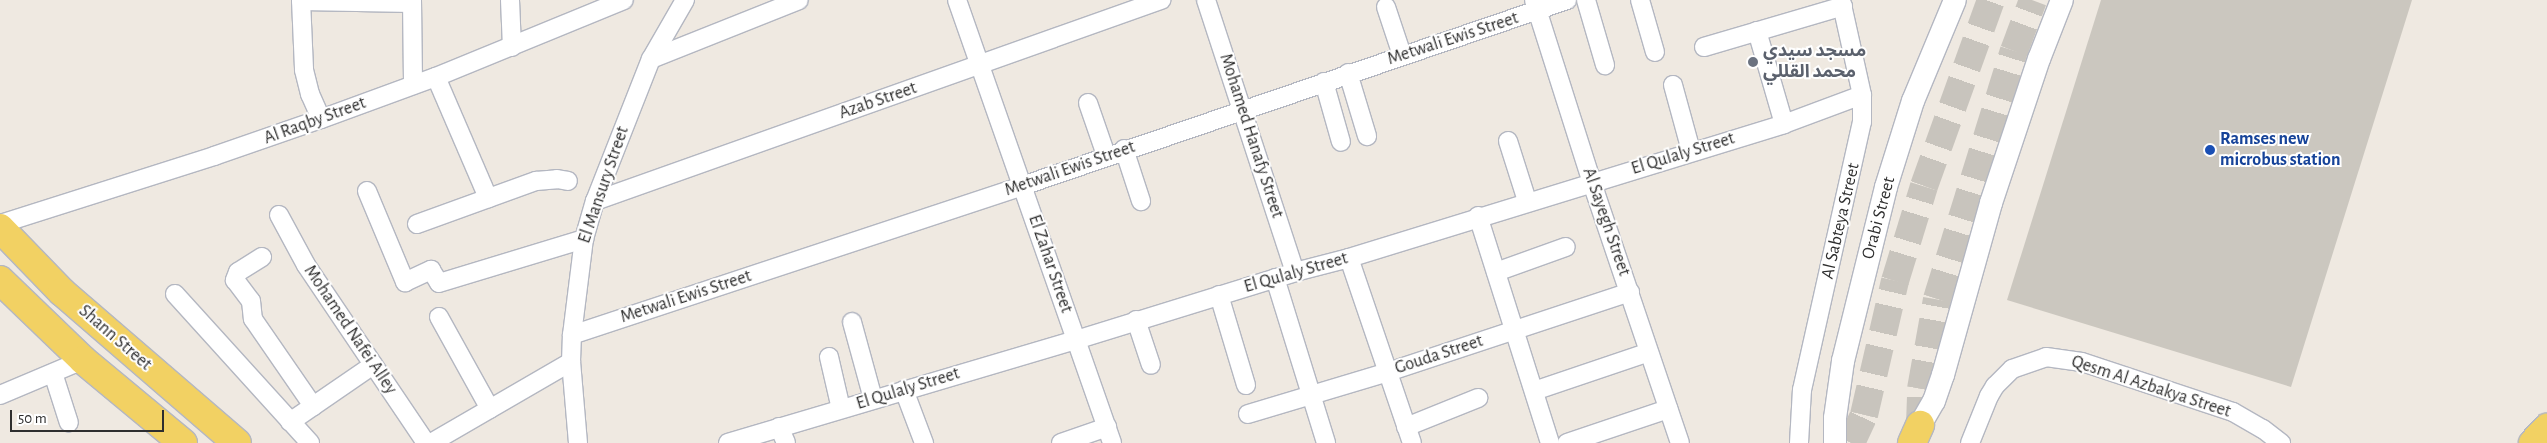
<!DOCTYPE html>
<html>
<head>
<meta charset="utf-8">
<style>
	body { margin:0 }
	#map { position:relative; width:2547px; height:443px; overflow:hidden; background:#efe9e1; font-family:"Alegreya Sans","Noto Sans Arabic",sans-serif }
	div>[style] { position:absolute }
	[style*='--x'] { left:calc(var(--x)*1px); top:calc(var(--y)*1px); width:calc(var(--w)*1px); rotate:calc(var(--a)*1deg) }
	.building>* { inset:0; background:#cbc7bf }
	.primary-tunnel>* { height:28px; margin-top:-14px; transform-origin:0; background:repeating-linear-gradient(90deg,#c8c4bd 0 28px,transparent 0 42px) }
	.roads { filter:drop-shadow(1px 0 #b4b7c1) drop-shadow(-1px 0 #b4b7c1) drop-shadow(0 1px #b4b7c1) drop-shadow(0 -1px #b4b7c1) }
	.minor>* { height:18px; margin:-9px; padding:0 9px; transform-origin:9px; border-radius:9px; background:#fff }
	.tertiary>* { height:22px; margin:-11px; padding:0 11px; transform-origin:11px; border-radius:11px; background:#fff }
	.primary>* { height:28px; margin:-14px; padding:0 14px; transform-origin:14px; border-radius:14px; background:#f2d163 }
	.dots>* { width:14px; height:14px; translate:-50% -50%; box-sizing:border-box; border:2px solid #fff; border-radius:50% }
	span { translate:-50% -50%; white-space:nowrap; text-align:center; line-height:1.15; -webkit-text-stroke:4px #fff; paint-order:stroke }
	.street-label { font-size:18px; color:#2e2e2e }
	.worship-label { font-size:18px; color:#5b616d; font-weight:700 }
	.left { translate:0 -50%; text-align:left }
	.transit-label { font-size:18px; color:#164399; font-weight:700 }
	.scale { position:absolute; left:10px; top:410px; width:154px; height:22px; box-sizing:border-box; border:2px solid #2e2e2e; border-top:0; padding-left:6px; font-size:15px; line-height:18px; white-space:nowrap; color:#2e2e2e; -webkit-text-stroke:4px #fff; paint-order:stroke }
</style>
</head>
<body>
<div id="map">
	<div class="building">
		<i style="clip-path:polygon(2101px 0,2412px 0,2291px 387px,2007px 300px)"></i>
	</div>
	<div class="primary-tunnel">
		<i style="--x:1920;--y:425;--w:36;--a:-88"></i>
		<i style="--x:1921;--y:389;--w:91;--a:-79.9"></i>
		<i style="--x:1937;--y:299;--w:260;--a:-72.8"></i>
		<i style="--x:2014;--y:51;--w:54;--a:-69.6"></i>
		<i style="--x:1851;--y:443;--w:31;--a:-65"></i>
		<i style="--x:1864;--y:415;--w:138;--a:-77"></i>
		<i style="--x:1895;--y:281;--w:99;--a:-73"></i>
		<i style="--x:1924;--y:186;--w:198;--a:-70.2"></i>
	</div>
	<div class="roads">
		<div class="minor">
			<i style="--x:301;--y:0;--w:70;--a:87.5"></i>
			<i style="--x:304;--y:70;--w:25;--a:76"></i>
			<i style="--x:310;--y:94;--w:27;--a:66"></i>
			<i style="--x:412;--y:0;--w:85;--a:89.3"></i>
			<i style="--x:510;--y:0;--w:47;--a:87.6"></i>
			<i style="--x:957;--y:0;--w:469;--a:70.7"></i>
			<i style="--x:1206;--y:0;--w:286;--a:71.9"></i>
			<i style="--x:1534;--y:0;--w:192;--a:72.4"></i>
			<i style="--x:1592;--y:183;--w:274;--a:71.3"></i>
			<i style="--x:1586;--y:0;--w:68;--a:73.7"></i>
			<i style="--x:1640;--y:0;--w:54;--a:73.9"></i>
			<i style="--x:301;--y:1;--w:111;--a:1"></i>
			<i style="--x:1386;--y:7;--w:51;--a:71.6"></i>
			<i style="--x:1757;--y:31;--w:97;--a:73.8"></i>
			<i style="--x:1704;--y:47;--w:145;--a:-16.4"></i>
			<i style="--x:651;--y:59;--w:159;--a:-21.7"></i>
			<i style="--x:1348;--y:73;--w:66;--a:73.2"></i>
			<i style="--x:436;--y:77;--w:132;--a:66.7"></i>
			<i style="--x:1324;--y:82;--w:62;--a:74.2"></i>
			<i style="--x:1673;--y:85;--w:68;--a:74.7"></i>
			<i style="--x:1088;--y:103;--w:55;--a:70.9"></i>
			<i style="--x:1508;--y:141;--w:63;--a:72.4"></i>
			<i style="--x:1124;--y:149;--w:55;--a:71.9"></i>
			<i style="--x:367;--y:191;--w:99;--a:67.3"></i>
			<i style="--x:405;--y:282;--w:29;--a:-25"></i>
			<i style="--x:431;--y:270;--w:15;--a:58"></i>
			<i style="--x:439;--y:283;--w:152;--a:-16.9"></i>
			<i style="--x:595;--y:201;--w:601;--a:-19.55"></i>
			<i style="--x:279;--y:215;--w:57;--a:61.6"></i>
			<i style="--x:306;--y:265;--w:215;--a:56"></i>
			<i style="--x:1478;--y:216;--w:238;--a:72.4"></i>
			<i style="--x:0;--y:224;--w:225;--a:-17.6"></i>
			<i style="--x:214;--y:156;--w:113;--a:-19.1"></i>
			<i style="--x:321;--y:119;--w:122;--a:-20.1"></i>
			<i style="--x:436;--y:77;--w:203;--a:-22.3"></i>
			<i style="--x:417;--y:224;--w:127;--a:-19.9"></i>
			<i style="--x:536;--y:181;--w:21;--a:-5"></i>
			<i style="--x:557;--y:179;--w:11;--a:10"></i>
			<i style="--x:262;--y:257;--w:28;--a:148"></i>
			<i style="--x:238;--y:272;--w:9;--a:111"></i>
			<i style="--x:235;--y:280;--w:26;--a:53"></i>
			<i style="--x:251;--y:301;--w:18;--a:84"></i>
			<i style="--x:253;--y:319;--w:106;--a:55.4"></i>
			<i style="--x:1349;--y:258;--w:195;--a:71.2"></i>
			<i style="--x:1496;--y:272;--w:74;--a:-19.7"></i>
			<i style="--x:1275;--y:278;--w:173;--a:72.8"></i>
			<i style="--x:175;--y:294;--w:201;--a:47.8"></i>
			<i style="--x:1219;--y:295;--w:94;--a:73.3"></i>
			<i style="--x:439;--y:317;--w:105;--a:61"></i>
			<i style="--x:1136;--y:320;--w:47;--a:71.6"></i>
			<i style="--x:852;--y:322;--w:80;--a:74.7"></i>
			<i style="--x:572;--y:335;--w:474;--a:-18.3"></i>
			<i style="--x:1022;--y:186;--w:576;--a:-18.84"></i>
			<i style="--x:829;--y:357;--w:53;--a:77"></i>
			<i style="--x:53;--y:373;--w:52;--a:72.3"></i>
			<i style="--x:904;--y:390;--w:57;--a:69.3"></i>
			<i style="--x:1534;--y:391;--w:121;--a:-18.7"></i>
			<i style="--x:0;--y:395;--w:90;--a:-22.9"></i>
			<i style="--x:1248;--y:414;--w:146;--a:-16.7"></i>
			<i style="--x:1388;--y:372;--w:255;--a:-18.3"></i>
			<i style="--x:290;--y:422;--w:101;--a:-34.5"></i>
			<i style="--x:779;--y:427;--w:17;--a:66"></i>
			<i style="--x:1406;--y:427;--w:78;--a:-21.9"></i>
			<i style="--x:431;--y:443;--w:162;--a:-30.1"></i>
			<i style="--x:578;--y:443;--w:81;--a:-94.9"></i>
			<i style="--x:571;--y:362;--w:27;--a:-88"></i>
			<i style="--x:572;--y:335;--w:97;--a:-82.9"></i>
			<i style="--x:584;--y:239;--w:40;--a:-74"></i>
			<i style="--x:595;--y:201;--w:153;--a:-68.5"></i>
			<i style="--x:651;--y:59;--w:68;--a:-60"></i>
			<i style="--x:728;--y:443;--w:363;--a:-16.5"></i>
			<i style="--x:1076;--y:340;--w:229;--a:-17.2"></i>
			<i style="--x:1295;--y:272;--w:56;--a:-14.5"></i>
			<i style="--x:1349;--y:258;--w:455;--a:-17.1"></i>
			<i style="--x:1784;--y:124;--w:83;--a:-20.4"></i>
			<i style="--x:1061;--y:443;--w:49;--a:-19.2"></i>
			<i style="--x:1567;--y:443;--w:107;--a:-18.6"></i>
			<i style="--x:1799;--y:443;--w:53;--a:-86.8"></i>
			<i style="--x:1802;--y:390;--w:275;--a:-77.4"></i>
			<i style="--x:1862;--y:122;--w:27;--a:-90"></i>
			<i style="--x:1862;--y:95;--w:97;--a:-102.5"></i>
			<i style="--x:1970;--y:443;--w:51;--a:-68"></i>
			<i style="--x:1989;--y:396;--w:12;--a:-59"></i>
			<i style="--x:1995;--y:386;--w:24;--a:-45"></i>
			<i style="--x:2012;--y:369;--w:36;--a:-19"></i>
			<i style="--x:2046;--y:357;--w:36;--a:8"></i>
			<i style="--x:2082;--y:362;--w:159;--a:18.3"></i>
			<i style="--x:2233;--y:412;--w:34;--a:30"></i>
			<i style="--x:2263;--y:429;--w:23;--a:38"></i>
		</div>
		<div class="tertiary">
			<i style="--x:1920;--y:425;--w:28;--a:-60"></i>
			<i style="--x:1934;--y:401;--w:28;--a:-71"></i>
			<i style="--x:1943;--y:375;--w:179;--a:-74.4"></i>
			<i style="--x:1991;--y:203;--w:152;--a:-71.6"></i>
			<i style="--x:2039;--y:59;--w:63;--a:-68.7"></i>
			<i style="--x:1835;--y:443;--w:25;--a:-90"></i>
			<i style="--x:1835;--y:418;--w:58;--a:-82"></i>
			<i style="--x:1843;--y:361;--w:179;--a:-76.1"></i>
			<i style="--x:1886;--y:187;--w:90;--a:-72.6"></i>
			<i style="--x:1913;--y:101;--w:109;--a:-67.4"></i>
		</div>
		<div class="primary">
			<i style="--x:0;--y:228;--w:89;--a:45.9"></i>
			<i style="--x:62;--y:292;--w:231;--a:40.8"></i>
			<i style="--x:0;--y:280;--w:115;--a:43.9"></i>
			<i style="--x:83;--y:360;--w:130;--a:39.7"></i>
			<i style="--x:1912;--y:443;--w:20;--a:-66"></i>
			<i style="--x:2533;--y:443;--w:21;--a:-47"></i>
		</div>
	</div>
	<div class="dots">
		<i style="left:1753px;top:62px;background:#6b7280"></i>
		<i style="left:2210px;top:150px;background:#1a4fb4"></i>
	</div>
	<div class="street-label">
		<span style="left:1453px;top:39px;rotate:-18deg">Metwali Ewis Street</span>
		<span style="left:878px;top:101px;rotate:-19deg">Azab Street</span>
		<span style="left:315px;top:121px;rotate:-20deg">Al Raqby Street</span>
		<span style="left:1251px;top:136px;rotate:72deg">Mohamed Hanafy Street</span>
		<span style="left:1683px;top:154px;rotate:-17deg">El Qulaly Street</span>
		<span style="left:1070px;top:169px;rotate:-19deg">Metwali Ewis Street</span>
		<span style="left:604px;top:185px;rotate:-71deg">El Mansury Street</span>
		<span style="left:1879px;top:218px;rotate:-75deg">Orabi Street</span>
		<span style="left:1841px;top:221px;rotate:-77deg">Al Sabteya Street</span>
		<span style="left:1606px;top:222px;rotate:71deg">Al Sayegh Street</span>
		<span style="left:1050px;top:264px;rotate:71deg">El Zahar Street</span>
		<span style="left:1296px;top:273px;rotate:-16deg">El Qulaly Street</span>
		<span style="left:686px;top:297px;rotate:-18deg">Metwali Ewis Street</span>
		<span style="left:350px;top:330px;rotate:56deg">Mohamed Nafei Alley</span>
		<span style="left:115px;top:338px;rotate:41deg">Shann Street</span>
		<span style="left:1439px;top:355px;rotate:-18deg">Gouda Street</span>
		<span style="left:2151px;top:387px;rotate:18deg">Qesm Al Azbakya Street</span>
		<span style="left:908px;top:389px;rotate:-17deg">El Qulaly Street</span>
	</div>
	<div class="worship-label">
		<span class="left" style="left:1763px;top:62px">مسجد سيدي<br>محمد القللي</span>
	</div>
	<div class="transit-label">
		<span class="left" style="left:2220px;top:150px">Ramses new<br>microbus station</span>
	</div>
	<div class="scale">50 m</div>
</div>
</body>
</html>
